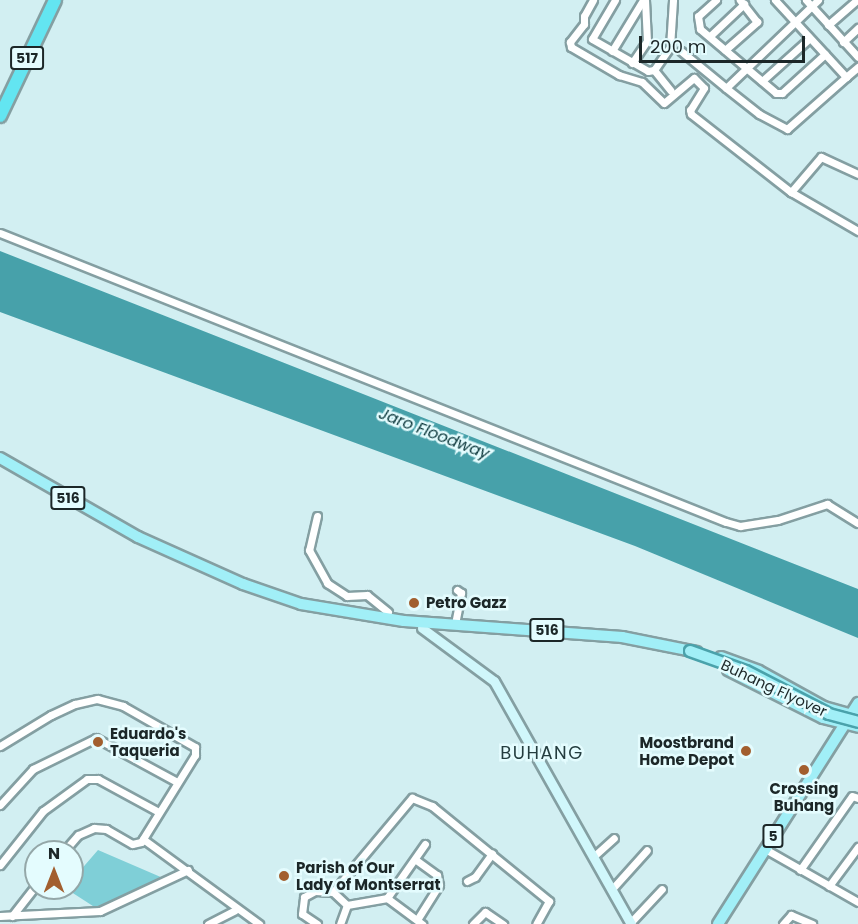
<!DOCTYPE html>
<html>
<head>
<meta charset="utf-8">
<style>
	body { margin:0 }
	#map { position:relative; width:858px; height:924px; overflow:hidden; background:#d2eff2; font-family:Poppins,sans-serif }
	div>[style] { position:absolute }
	[style*='--x'] { left:calc(var(--x)*1px); top:calc(var(--y)*1px); width:calc(var(--w)*1px); rotate:calc(var(--a)*1deg) }
	.green>* { inset:0; background:#7fcfd7 }
	.water>* { inset:0; background:#47a1aa }
	.roads { filter:drop-shadow(2px 0 #849fa2) drop-shadow(-2px 0 #849fa2) drop-shadow(0 2px #849fa2) drop-shadow(0 -2px #849fa2) }
	.street>* { height:7px; margin:-3.5px; padding:0 3.5px; transform-origin:3.5px; border-radius:3.5px; background:#fff }
	.secondary>* { height:9px; margin:-4.5px; padding:0 4.5px; transform-origin:4.5px; border-radius:4.5px; background:#d0f7fb }
	.primary>* { height:10px; margin:-5px; padding:0 5px; transform-origin:5px; border-radius:5px; background:#a1eff7 }
	.highway>* { height:12px; margin:-6px; padding:0 6px; transform-origin:6px; border-radius:6px; background:#63e5f1 }
	.bridges { filter:drop-shadow(2px 0 #4aa2ab) drop-shadow(-2px 0 #4aa2ab) drop-shadow(0 2px #4aa2ab) drop-shadow(0 -2px #4aa2ab) }
	.primary-bridge>* { height:10px; margin:-5px; padding:0 5px; transform-origin:5px; border-radius:5px; background:#a1eff7 }
	.dots>* { width:16px; height:16px; translate:-50% -50%; box-sizing:border-box; border:3px solid #e4fcfe; border-radius:50% }
	span { translate:-50% -50%; white-space:nowrap; text-align:center; line-height:1.15; -webkit-text-stroke:5px #e4fcfe; paint-order:stroke }
	.shield-label span { padding:2px 4px; background:#e4fcfe; border:2px solid; border-radius:4px; -webkit-text-stroke-width:0 }
	.shield-label { font-size:14px; color:#1c2728; font-weight:700 }
	.poi-label { font-size:15px; color:#1c2728; font-weight:700 }
	.left { translate:0 -50%; text-align:left }
	.right { translate:-100% -50%; text-align:right }
	.street-label { font-size:15px; color:#1c2728 }
	.water-label { font-size:16px; color:#0a363a; font-style:italic }
	.quarter-label { font-size:18px; color:#243d3f; letter-spacing:1.5px }
	.north { position:absolute; left:24px; top:840px; width:60px; height:60px; box-sizing:border-box; background:#e4fcfe; border:2px solid #94a7a8; border-radius:50%; rotate:0deg; font-size:16px; font-weight:700; line-height:24px; text-align:center; color:#1c2728 }
	.north::after { content:''; display:block; margin:auto; width:21px; height:27px; background:#a25f2f; clip-path:polygon(50% 0,100% 100%,50% 72%,0 100%) }
	.scale { position:absolute; left:639px; top:36px; width:166px; height:27px; box-sizing:border-box; border:3px solid #1c2728; border-top:0; padding-left:8px; font-size:18px; line-height:21px; white-space:nowrap; color:#1c2728; -webkit-text-stroke:4px #e4fcfe; paint-order:stroke }
</style>
</head>
<body>
<div id="map">
	<div class="green">
		<i style="clip-path:polygon(98px 850px,163px 878px,96px 908px,65px 888px,72px 888px,72px 880px)"></i>
	</div>
	<div class="water">
		<i style="clip-path:polygon(0 251px,858px 589px,858px 638px,635px 546px,0 312px)"></i>
	</div>
	<div class="roads">
		<div class="street">
			<i style="--x:593;--y:0;--w:18;--a:119"></i>
			<i style="--x:584;--y:16;--w:8;--a:90"></i>
			<i style="--x:584;--y:24;--w:23;--a:128"></i>
			<i style="--x:570;--y:42;--w:5;--a:79"></i>
			<i style="--x:571;--y:47;--w:56;--a:30.3"></i>
			<i style="--x:619;--y:75;--w:24;--a:17"></i>
			<i style="--x:642;--y:82;--w:30;--a:44"></i>
			<i style="--x:664;--y:103;--w:39;--a:-40"></i>
			<i style="--x:694;--y:78;--w:14;--a:45"></i>
			<i style="--x:704;--y:88;--w:26;--a:122"></i>
			<i style="--x:690;--y:110;--w:4;--a:76"></i>
			<i style="--x:691;--y:114;--w:127;--a:38"></i>
			<i style="--x:791;--y:192;--w:78;--a:30.2"></i>
			<i style="--x:615;--y:0;--w:45;--a:120.5"></i>
			<i style="--x:592;--y:39;--w:64;--a:29.7"></i>
			<i style="--x:648;--y:71;--w:6;--a:-9"></i>
			<i style="--x:654;--y:70;--w:28;--a:-55"></i>
			<i style="--x:670;--y:47;--w:47;--a:-86.3"></i>
			<i style="--x:716;--y:0;--w:24;--a:138"></i>
			<i style="--x:698;--y:16;--w:13;--a:81"></i>
			<i style="--x:700;--y:29;--w:99;--a:40.1"></i>
			<i style="--x:776;--y:93;--w:6;--a:0"></i>
			<i style="--x:782;--y:93;--w:58;--a:-42.2"></i>
			<i style="--x:775;--y:0;--w:105;--a:47.3"></i>
			<i style="--x:846;--y:77;--w:16;--a:-40"></i>
			<i style="--x:806;--y:0;--w:77;--a:47.6"></i>
			<i style="--x:818;--y:0;--w:127;--a:136.3"></i>
			<i style="--x:726;--y:88;--w:42;--a:38.2"></i>
			<i style="--x:759;--y:114;--w:32;--a:28"></i>
			<i style="--x:787;--y:129;--w:79;--a:-41.4"></i>
			<i style="--x:828;--y:25;--w:38;--a:-41"></i>
			<i style="--x:710;--y:36;--w:47;--a:-43.3"></i>
			<i style="--x:843;--y:42;--w:21;--a:-43"></i>
			<i style="--x:725;--y:50;--w:43;--a:-41.2"></i>
			<i style="--x:757;--y:22;--w:28;--a:-128"></i>
			<i style="--x:612;--y:51;--w:60;--a:-58.7"></i>
			<i style="--x:681;--y:51;--w:58;--a:39.4"></i>
			<i style="--x:632;--y:63;--w:27;--a:-56"></i>
			<i style="--x:647;--y:41;--w:41;--a:-92.8"></i>
			<i style="--x:654;--y:70;--w:26;--a:51"></i>
			<i style="--x:762;--y:81;--w:64;--a:-41.9"></i>
			<i style="--x:791;--y:192;--w:46;--a:-49.4"></i>
			<i style="--x:821;--y:157;--w:41;--a:24.7"></i>
			<i style="--x:0;--y:233;--w:781;--a:21.71"></i>
			<i style="--x:726;--y:522;--w:15;--a:16"></i>
			<i style="--x:740;--y:526;--w:38;--a:-9"></i>
			<i style="--x:778;--y:520;--w:52;--a:-18.1"></i>
			<i style="--x:827;--y:504;--w:36;--a:32"></i>
			<i style="--x:317;--y:516;--w:35;--a:103"></i>
			<i style="--x:309;--y:550;--w:38;--a:61"></i>
			<i style="--x:327;--y:583;--w:24;--a:33"></i>
			<i style="--x:347;--y:596;--w:20;--a:-3"></i>
			<i style="--x:367;--y:595;--w:27;--a:39"></i>
			<i style="--x:455;--y:624;--w:32;--a:-79"></i>
			<i style="--x:461;--y:593;--w:5;--a:-143"></i>
			<i style="--x:0;--y:746;--w:60;--a:-31.3"></i>
			<i style="--x:51;--y:715;--w:26;--a:-25"></i>
			<i style="--x:75;--y:704;--w:23;--a:-13"></i>
			<i style="--x:97;--y:699;--w:27;--a:15"></i>
			<i style="--x:123;--y:706;--w:83;--a:29.7"></i>
			<i style="--x:195;--y:747;--w:8;--a:90"></i>
			<i style="--x:195;--y:755;--w:102;--a:121.8"></i>
			<i style="--x:141;--y:842;--w:9;--a:167"></i>
			<i style="--x:132;--y:844;--w:30;--a:-150"></i>
			<i style="--x:106;--y:829;--w:12;--a:-175"></i>
			<i style="--x:94;--y:828;--w:17;--a:156"></i>
			<i style="--x:78;--y:835;--w:23;--a:131"></i>
			<i style="--x:0;--y:805;--w:49;--a:-47.5"></i>
			<i style="--x:33;--y:769;--w:70;--a:-26.2"></i>
			<i style="--x:96;--y:738;--w:92;--a:28.5"></i>
			<i style="--x:143;--y:839;--w:144;--a:36.2"></i>
			<i style="--x:765;--y:849;--w:107;--a:29.7"></i>
			<i style="--x:593;--y:857;--w:28;--a:-42"></i>
			<i style="--x:416;--y:860;--w:26;--a:36"></i>
			<i style="--x:437;--y:875;--w:10;--a:79"></i>
			<i style="--x:439;--y:885;--w:41;--a:122.2"></i>
			<i style="--x:0;--y:865;--w:69;--a:-51.5"></i>
			<i style="--x:43;--y:811;--w:54;--a:-36"></i>
			<i style="--x:87;--y:779;--w:11;--a:0"></i>
			<i style="--x:98;--y:779;--w:67;--a:28.5"></i>
			<i style="--x:800;--y:870;--w:90;--a:-54.9"></i>
			<i style="--x:852;--y:796;--w:6;--a:18"></i>
			<i style="--x:467;--y:881;--w:9;--a:-27"></i>
			<i style="--x:475;--y:877;--w:29;--a:-54"></i>
			<i style="--x:829;--y:886;--w:49;--a:-53.4"></i>
			<i style="--x:612;--y:889;--w:52;--a:-48.1"></i>
			<i style="--x:333;--y:892;--w:19;--a:43"></i>
			<i style="--x:347;--y:905;--w:20;--a:110"></i>
			<i style="--x:387;--y:898;--w:44;--a:36.6"></i>
			<i style="--x:347;--y:905;--w:41;--a:-9.9"></i>
			<i style="--x:387;--y:898;--w:66;--a:-54.9"></i>
			<i style="--x:0;--y:916;--w:100;--a:-2.9"></i>
			<i style="--x:100;--y:911;--w:97;--a:-25"></i>
			<i style="--x:12;--y:916;--w:39;--a:-52"></i>
			<i style="--x:631;--y:922;--w:45;--a:-46.8"></i>
			<i style="--x:208;--y:924;--w:30;--a:-27"></i>
			<i style="--x:317;--y:924;--w:18;--a:-146"></i>
			<i style="--x:302;--y:914;--w:17;--a:-83"></i>
			<i style="--x:304;--y:897;--w:13;--a:-29"></i>
			<i style="--x:315;--y:891;--w:18;--a:3"></i>
			<i style="--x:333;--y:892;--w:123;--a:-50"></i>
			<i style="--x:412;--y:798;--w:22;--a:22"></i>
			<i style="--x:432;--y:806;--w:151;--a:39.1"></i>
			<i style="--x:549;--y:901;--w:26;--a:119"></i>
			<i style="--x:473;--y:924;--w:17;--a:-45"></i>
			<i style="--x:485;--y:912;--w:22;--a:34"></i>
			<i style="--x:783;--y:924;--w:12;--a:-48"></i>
			<i style="--x:791;--y:915;--w:23;--a:23"></i>
		</div>
		<div class="secondary">
			<i style="--x:422;--y:628;--w:89;--a:36.4"></i>
			<i style="--x:494;--y:681;--w:279;--a:60.6"></i>
		</div>
		<div class="primary">
			<i style="--x:0;--y:458;--w:159;--a:29.8"></i>
			<i style="--x:138;--y:537;--w:115;--a:24.1"></i>
			<i style="--x:243;--y:584;--w:61;--a:19"></i>
			<i style="--x:301;--y:604;--w:104;--a:9.4"></i>
			<i style="--x:404;--y:621;--w:219;--a:4.2"></i>
			<i style="--x:622;--y:637;--w:76;--a:11.3"></i>
			<i style="--x:721;--y:657;--w:40;--a:20.2"></i>
			<i style="--x:759;--y:671;--w:74;--a:29"></i>
			<i style="--x:824;--y:707;--w:35;--a:16"></i>
			<i style="--x:728;--y:670;--w:106;--a:26.8"></i>
			<i style="--x:823;--y:718;--w:36;--a:14"></i>
			<i style="--x:718;--y:924;--w:262;--a:-57.6"></i>
		</div>
		<div class="highway">
			<i style="--x:0;--y:116;--w:128;--a:-64.6"></i>
		</div>
	</div>
	<div class="bridges">
		<div class="primary-bridge">
			<i style="--x:690;--y:651;--w:59;--a:19.7"></i>
			<i style="--x:746;--y:671;--w:93;--a:27.4"></i>
			<i style="--x:829;--y:714;--w:30;--a:15"></i>
		</div>
	</div>
	<div class="dots">
		<i style="left:414px;top:603px;background:#a25f2f"></i>
		<i style="left:98px;top:742px;background:#a25f2f"></i>
		<i style="left:746px;top:751px;background:#a25f2f"></i>
		<i style="left:804px;top:770px;background:#a25f2f"></i>
		<i style="left:284px;top:876px;background:#a25f2f"></i>
	</div>
	<div class="shield-label">
		<span style="left:27px;top:58px">517</span>
		<span style="left:68px;top:498px">516</span>
		<span style="left:547px;top:630px">516</span>
		<span style="left:773px;top:836px">5</span>
	</div>
	<div class="poi-label">
		<span class="left" style="left:426px;top:603px">Petro Gazz</span>
		<span class="left" style="left:110px;top:742px">Eduardo's<br>Taqueria</span>
		<span class="right" style="left:734px;top:751px">Moostbrand<br>Home Depot</span>
		<span style="left:804px;top:797px">Crossing<br>Buhang</span>
		<span class="left" style="left:296px;top:876px">Parish of Our<br>Lady of Montserrat</span>
	</div>
	<div class="street-label">
		<span style="left:774px;top:688px;rotate:25deg">Buhang Flyover</span>
	</div>
	<div class="water-label">
		<span style="left:434px;top:434px;rotate:21deg">Jaro Floodway</span>
	</div>
	<div class="quarter-label">
		<span style="left:542px;top:753px">BUHANG</span>
	</div>
	<div class="north">N</div>
	<div class="scale">200 m</div>
</div>
</body>
</html>
